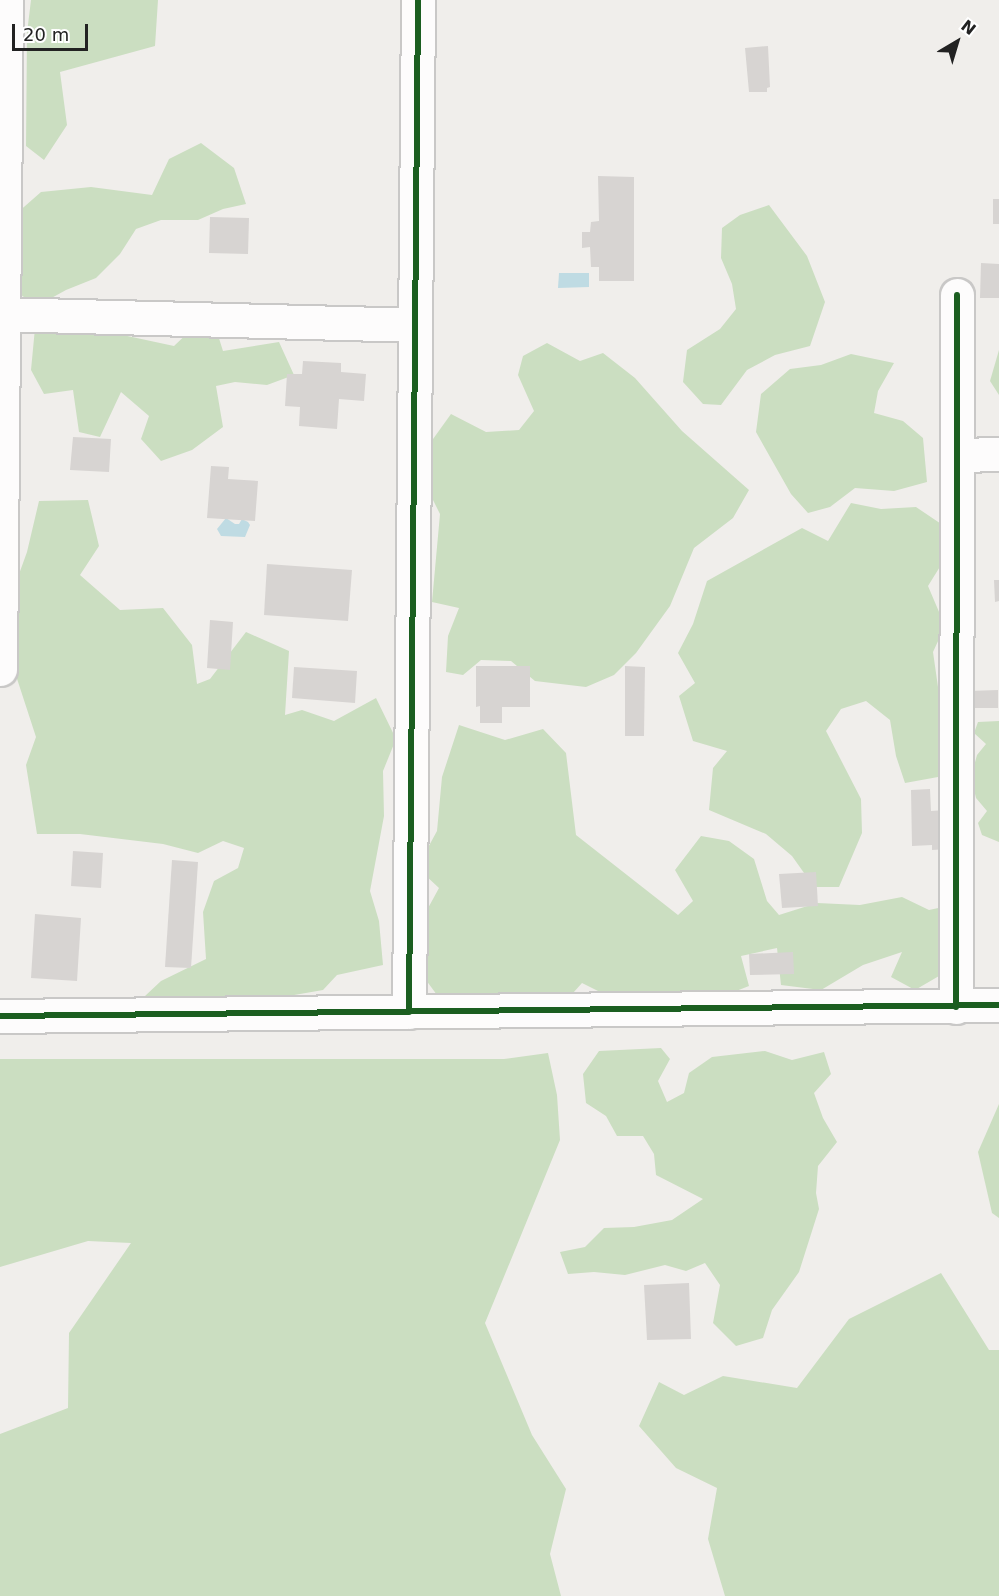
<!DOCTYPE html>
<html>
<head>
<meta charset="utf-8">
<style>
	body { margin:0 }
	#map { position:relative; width:999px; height:1596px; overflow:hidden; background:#f0eeeb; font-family:"DejaVu Sans",sans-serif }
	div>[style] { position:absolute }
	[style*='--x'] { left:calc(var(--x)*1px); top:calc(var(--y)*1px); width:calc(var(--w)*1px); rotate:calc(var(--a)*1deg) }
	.forest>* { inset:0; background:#cbdec1 }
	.water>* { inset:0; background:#bfdbe3 }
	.building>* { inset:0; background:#d7d4d2 }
	.roads { filter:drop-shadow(2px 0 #c9c8c7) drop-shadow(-2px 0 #c9c8c7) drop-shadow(0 2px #c9c8c7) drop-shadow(0 -2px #c9c8c7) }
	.minor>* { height:33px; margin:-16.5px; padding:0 16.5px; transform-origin:16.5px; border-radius:16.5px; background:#fdfcfc }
	.cycleway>* { height:6px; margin:-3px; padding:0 3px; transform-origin:3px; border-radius:3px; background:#1b5e20 }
	span { translate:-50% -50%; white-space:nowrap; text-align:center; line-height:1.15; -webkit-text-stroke:6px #fff; paint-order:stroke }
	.north { position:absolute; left:927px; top:12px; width:60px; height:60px; -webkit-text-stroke:4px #fff; paint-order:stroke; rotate:38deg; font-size:16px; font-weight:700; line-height:24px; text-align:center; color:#222 }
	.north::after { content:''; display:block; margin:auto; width:21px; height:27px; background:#222; clip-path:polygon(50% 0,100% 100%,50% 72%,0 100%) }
	.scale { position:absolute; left:12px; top:24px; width:76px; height:27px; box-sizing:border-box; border:3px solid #222; border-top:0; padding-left:8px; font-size:18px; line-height:21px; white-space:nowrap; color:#222; -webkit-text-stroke:4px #fff; paint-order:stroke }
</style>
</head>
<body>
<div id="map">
	<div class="forest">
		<i style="clip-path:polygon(31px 0,158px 0,155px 46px,60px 72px,67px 125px,44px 160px,26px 146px,27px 33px)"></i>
		<i style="clip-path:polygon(201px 143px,234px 168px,246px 204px,223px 209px,198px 220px,161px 220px,136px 229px,120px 254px,96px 278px,66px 290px,37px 306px,5px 284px,8px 221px,41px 192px,91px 187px,152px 195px,169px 159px)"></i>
		<i style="clip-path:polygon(769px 205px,807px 256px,825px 302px,810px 346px,775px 355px,747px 370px,721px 405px,703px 404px,683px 382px,687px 350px,720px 329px,736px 309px,732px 284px,721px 258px,722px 228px,740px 215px)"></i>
		<i style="clip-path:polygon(62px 322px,174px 346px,193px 328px,217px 332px,223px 351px,279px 342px,294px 375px,267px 385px,235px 382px,216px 386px,223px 427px,192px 450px,161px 461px,141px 439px,149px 416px,121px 392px,100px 437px,79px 432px,73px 390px,44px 394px,31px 370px,35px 328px)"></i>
		<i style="clip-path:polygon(547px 343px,580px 361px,603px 353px,635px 378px,682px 431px,749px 490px,733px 518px,694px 548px,670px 606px,636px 653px,614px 675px,586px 687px,535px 681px,511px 661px,481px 660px,463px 675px,446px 672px,448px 636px,459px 608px,432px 602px,440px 514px,424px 482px,428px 446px,451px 414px,486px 432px,519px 430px,534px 411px,518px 375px,523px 356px)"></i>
		<i style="clip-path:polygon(999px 350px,999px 395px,990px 381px)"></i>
		<i style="clip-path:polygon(851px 354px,894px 363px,878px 391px,874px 413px,903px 421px,923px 438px,927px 482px,894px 491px,855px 488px,830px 507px,808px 513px,791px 494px,756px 432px,761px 394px,790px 369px,821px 365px)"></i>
		<i style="clip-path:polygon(88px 500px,99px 546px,80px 575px,120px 610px,163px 608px,192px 645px,197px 684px,210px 679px,246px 632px,289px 651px,285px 715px,302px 710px,334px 721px,376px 698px,396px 739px,383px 771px,384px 816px,370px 891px,379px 921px,383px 965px,337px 975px,323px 990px,277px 998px,148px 1009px,145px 996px,161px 981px,206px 959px,203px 912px,214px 881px,238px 868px,244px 848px,223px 841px,198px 853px,163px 844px,80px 834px,37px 834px,26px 765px,36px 737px,6px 645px,10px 599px,27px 552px,39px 501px)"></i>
		<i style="clip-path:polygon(851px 503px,881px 509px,916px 507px,959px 536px,928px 586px,945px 626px,933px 652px,942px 715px,941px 748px,938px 777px,905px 783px,896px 756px,890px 720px,866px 701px,841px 709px,826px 731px,861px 799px,862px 833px,839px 887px,814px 887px,792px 856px,766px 834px,709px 810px,713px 768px,727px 751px,693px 741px,679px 696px,695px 683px,678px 653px,693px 624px,707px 581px,802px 528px,828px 541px)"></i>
		<i style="clip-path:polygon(999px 721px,999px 842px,982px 835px,978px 823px,987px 811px,976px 798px,971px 777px,977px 755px,986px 744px,974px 733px,978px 722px)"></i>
		<i style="clip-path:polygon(459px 725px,505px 740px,543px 729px,566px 753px,576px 835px,678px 915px,693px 901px,675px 870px,701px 836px,729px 841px,754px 859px,767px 901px,779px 915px,817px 903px,860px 905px,902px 897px,929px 910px,957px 904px,956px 931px,939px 976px,915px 990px,891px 977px,902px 952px,863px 965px,821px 990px,781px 985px,777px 948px,741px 956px,749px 986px,731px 993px,608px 996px,582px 983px,564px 1003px,437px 995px,423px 976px,427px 910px,439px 888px,424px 874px,425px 853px,437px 831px,442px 777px)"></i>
		<i style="clip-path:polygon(661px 1048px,670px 1059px,658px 1081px,667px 1102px,684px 1093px,689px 1073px,712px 1057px,765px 1051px,792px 1060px,824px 1052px,831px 1074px,814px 1093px,823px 1118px,837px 1142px,818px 1166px,816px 1193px,819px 1209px,799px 1272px,772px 1310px,763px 1338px,736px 1346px,713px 1323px,720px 1285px,705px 1263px,686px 1271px,665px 1265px,625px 1275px,594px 1272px,568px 1274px,560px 1252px,585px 1247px,604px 1228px,634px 1227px,672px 1220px,703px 1199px,656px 1175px,654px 1154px,643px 1136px,617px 1136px,606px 1116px,586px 1103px,583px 1074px,599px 1051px)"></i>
		<i style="clip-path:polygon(548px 1053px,557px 1095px,560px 1140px,485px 1323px,532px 1435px,566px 1489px,550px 1554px,561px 1596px,0 1596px,0 1434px,68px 1408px,69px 1333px,131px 1243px,88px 1241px,0 1267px,0 1059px,504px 1059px)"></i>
		<i style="clip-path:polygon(999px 1104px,999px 1218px,992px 1213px,978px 1152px)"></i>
		<i style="clip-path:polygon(941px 1273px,989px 1350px,999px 1350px,999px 1596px,725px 1596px,708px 1539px,717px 1488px,676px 1468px,639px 1426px,659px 1382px,684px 1395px,723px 1376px,797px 1388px,849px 1319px)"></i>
	</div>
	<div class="water">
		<i style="clip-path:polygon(559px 273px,589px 273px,589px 287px,558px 288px)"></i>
		<i style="clip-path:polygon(226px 518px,235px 524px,239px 524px,242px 519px,248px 522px,250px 525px,245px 537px,221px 536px,217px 529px)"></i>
	</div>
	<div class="building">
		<i style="clip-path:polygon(768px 46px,770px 87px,767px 88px,767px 92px,749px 92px,745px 48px)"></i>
		<i style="clip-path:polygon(598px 176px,634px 177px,634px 281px,599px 281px,599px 267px,591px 267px,590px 247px,582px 248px,582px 232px,590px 232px,591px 222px,599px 221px)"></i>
		<i style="clip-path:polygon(993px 199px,999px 199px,999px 224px,993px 224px)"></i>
		<i style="clip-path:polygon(210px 217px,249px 218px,248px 254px,209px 253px)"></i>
		<i style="clip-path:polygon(981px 263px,999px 264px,999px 298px,980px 298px)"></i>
		<i style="clip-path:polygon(303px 361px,341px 363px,341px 372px,366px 374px,364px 401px,339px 399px,337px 429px,299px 426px,300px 407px,285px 406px,287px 374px,302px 374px)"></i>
		<i style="clip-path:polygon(73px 437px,111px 439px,109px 472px,70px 470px)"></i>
		<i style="clip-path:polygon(211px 466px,229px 467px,228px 479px,258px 481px,255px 521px,207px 518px)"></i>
		<i style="clip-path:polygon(267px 564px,352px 570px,348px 621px,264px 615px)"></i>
		<i style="clip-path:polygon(994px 580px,999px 580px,999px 601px,995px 602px)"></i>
		<i style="clip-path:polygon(210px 620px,233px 622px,230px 670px,207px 668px)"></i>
		<i style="clip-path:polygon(476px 666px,530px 666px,530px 707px,502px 707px,502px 723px,480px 723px,480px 706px,476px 707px)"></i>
		<i style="clip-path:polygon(625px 666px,645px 667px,644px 736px,625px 736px)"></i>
		<i style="clip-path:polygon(294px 667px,357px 671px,355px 703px,292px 698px)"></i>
		<i style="clip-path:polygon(998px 690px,998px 708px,969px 708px,969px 691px)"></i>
		<i style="clip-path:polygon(930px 789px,931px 811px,945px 810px,948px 849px,932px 850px,932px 845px,912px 846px,911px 790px)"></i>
		<i style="clip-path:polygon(73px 851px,103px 853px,101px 888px,71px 886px)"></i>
		<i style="clip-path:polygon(172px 860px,198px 862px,191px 968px,165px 967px)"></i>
		<i style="clip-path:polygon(816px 872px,818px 906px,782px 908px,779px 874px)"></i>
		<i style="clip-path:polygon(35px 914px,81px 918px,77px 981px,31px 978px)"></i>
		<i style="clip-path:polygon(793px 952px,794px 974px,750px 975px,749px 954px)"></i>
		<i style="clip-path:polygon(689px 1283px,691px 1339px,647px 1340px,644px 1285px)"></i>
	</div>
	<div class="roads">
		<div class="minor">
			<i style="--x:0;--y:314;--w:415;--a:1.5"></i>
			<i style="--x:959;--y:455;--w:40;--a:-1.4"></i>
			<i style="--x:0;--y:669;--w:669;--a:-89.49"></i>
			<i style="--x:956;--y:1007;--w:712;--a:-89.92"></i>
			<i style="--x:409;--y:1012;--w:1012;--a:-89.49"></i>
			<i style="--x:0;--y:1016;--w:999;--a:-0.63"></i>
		</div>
	</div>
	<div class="cycleway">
		<i style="--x:956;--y:1007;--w:712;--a:-89.92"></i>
		<i style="--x:409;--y:1012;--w:1012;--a:-89.49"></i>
		<i style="--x:0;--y:1016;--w:999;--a:-0.63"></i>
	</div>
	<div class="north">N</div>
	<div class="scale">20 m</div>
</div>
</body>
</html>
